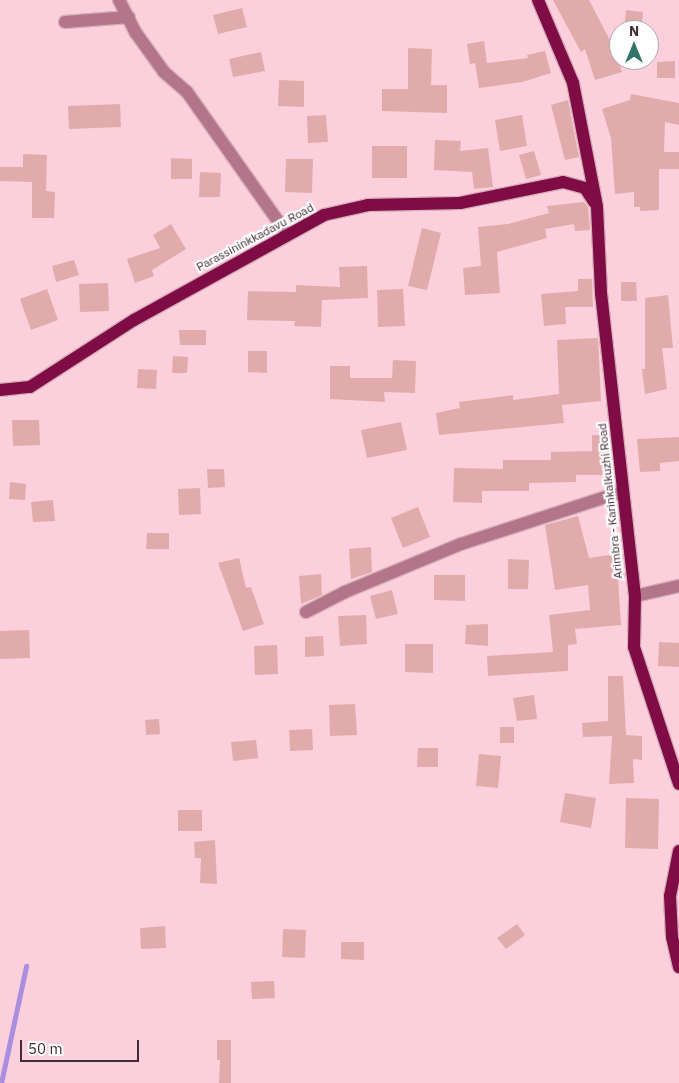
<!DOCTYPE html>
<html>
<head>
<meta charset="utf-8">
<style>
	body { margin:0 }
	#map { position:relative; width:679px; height:1083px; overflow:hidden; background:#fbcfdc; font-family:"IBM Plex Sans",sans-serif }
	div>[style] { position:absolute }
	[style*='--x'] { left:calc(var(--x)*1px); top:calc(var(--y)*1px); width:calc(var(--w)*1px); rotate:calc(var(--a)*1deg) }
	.stream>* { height:5px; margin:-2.5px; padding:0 2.5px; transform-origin:2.5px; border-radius:2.5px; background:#aa8fe0 }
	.building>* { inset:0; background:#e2abab }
	.roads { filter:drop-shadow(1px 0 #d6aeba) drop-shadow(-1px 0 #d6aeba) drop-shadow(0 1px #d6aeba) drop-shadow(0 -1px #d6aeba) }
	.minor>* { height:12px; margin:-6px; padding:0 6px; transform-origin:6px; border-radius:6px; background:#b27589 }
	.major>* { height:12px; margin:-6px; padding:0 6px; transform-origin:6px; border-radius:6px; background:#800c45 }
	span { translate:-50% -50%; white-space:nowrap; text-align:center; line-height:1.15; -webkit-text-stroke:4.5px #fefefe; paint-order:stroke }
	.street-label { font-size:12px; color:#412c33 }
	.north { position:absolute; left:609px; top:20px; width:50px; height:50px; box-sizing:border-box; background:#fefefe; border:1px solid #b2aaad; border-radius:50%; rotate:0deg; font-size:14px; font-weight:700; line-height:20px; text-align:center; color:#412c33 }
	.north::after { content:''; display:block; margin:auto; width:18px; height:22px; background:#307467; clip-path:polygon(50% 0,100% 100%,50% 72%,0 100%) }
	.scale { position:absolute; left:20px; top:1040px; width:119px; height:22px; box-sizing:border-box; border:2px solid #412c33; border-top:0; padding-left:6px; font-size:15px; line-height:18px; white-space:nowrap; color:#412c33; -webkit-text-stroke:4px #fefefe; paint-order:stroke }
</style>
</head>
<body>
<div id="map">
	<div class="stream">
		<i style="--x:1;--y:1083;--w:120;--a:-77.9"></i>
	</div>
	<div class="building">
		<i style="clip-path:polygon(553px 0,589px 0,615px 50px,622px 72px,595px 80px,585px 49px,581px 52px)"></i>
		<i style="clip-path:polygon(242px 8px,247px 27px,218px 34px,213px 15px)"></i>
		<i style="clip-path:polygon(626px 10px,643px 12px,641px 30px,624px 30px)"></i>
		<i style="clip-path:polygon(484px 41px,487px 63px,528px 58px,527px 55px,545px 51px,551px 73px,522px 82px,479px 88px,475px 63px,470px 64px,467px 44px)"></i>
		<i style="clip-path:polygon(408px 48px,432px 49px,431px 85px,447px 85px,447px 113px,382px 111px,382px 89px,408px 89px)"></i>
		<i style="clip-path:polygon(261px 52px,265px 71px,233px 77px,229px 59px)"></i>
		<i style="clip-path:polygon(675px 61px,675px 78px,657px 78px,657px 62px)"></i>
		<i style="clip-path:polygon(279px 80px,304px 81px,304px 107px,278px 106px)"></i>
		<i style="clip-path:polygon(631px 94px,679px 103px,679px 125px,665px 122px,664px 152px,679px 152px,679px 169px,659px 169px,659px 210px,640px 211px,640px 207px,634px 207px,634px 192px,615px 194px,611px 138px,602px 109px,630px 100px)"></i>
		<i style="clip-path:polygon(568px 100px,579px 157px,565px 160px,551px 105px)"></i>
		<i style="clip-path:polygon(120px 104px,121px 127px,69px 129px,68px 106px)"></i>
		<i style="clip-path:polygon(326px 115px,328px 142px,308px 143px,307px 116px)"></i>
		<i style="clip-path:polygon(522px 115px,527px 146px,500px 151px,495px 120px)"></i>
		<i style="clip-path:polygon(435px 140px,461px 141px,460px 151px,488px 148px,493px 187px,474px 189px,472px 172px,434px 170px)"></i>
		<i style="clip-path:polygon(372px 146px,407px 146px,407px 178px,372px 178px)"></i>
		<i style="clip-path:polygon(534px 151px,541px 175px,526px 179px,519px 155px)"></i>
		<i style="clip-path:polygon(23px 154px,47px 155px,46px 191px,55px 192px,54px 218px,32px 218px,32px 182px,0 181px,0 167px,23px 167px)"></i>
		<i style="clip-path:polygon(171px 158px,192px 159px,192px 179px,171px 179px)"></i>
		<i style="clip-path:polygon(286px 159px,313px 159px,312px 193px,285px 192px)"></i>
		<i style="clip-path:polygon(200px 172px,221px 173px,220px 197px,199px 197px)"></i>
		<i style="clip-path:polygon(584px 202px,588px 207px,590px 230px,575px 231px,574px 224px,545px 229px,547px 238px,497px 252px,500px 293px,465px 295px,463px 268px,481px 266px,478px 227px,508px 224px,549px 213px,547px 206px)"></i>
		<i style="clip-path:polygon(171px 224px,186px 249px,152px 270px,154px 276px,135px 283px,127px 259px,160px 248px,153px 235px)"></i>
		<i style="clip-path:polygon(422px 228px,441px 233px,427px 290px,408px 286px)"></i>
		<i style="clip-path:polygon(74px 260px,79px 275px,56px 282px,52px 266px)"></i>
		<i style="clip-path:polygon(367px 266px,368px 298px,322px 300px,321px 327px,294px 326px,295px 321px,247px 320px,248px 291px,296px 292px,296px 285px,340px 287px,339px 267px)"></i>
		<i style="clip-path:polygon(578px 279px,592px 279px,593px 307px,565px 307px,566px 324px,544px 326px,541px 294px,578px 291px)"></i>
		<i style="clip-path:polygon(621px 282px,636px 282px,637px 301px,621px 301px)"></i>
		<i style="clip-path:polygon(108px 283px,109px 311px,80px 312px,79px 284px)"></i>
		<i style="clip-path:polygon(47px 289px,58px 320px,31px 330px,20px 299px)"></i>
		<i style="clip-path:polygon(403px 289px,405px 326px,378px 327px,377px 290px)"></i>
		<i style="clip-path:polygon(668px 295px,673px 348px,662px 348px,667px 389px,645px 394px,642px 369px,645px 369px,645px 298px)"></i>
		<i style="clip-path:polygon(179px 330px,206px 330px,206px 345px,180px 345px)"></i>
		<i style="clip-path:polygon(598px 338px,601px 401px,562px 405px,564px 423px,439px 435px,436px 413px,460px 408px,459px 402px,513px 395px,513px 400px,559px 394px,557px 340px)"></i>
		<i style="clip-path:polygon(248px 351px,267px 351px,267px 373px,248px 372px)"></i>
		<i style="clip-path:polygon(173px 356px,188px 357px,187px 373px,172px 373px)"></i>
		<i style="clip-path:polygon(393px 360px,416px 361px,415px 393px,384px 392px,385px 402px,330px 399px,330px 366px,350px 366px,350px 378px,392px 378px)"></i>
		<i style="clip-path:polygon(138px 369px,157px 370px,156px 389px,137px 388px)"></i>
		<i style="clip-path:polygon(12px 420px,39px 420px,40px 445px,13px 446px)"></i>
		<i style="clip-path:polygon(401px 422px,407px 450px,367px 458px,361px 430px)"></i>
		<i style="clip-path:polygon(592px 435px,608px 435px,609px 475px,576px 475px,576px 482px,529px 483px,529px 491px,482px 491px,482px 503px,453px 502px,454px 468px,503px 469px,503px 460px,551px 460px,551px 452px,592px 451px)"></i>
		<i style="clip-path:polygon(679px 437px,679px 461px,660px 463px,660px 471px,640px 472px,637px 439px)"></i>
		<i style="clip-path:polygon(207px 469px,224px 469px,225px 487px,208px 488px)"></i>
		<i style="clip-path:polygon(10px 482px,26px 484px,25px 500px,9px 499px)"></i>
		<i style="clip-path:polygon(200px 488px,201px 514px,179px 515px,178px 489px)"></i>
		<i style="clip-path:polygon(53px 500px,55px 521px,33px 522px,31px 502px)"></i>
		<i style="clip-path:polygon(418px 507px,430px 537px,403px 548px,391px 518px)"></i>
		<i style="clip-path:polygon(578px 516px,589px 558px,622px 553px,625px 579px,618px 580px,621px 625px,575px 629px,577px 644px,568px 645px,568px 671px,488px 676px,487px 656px,553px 652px,549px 615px,590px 610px,588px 585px,555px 590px,545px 525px)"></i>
		<i style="clip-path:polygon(147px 533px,169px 533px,169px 549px,146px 549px)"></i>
		<i style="clip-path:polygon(371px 547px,372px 572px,351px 579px,349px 549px)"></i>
		<i style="clip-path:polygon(239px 558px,246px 588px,251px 587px,264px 624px,243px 631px,218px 563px)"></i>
		<i style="clip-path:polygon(508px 559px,529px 560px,528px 589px,508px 589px)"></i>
		<i style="clip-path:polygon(321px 574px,322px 595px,301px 604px,299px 576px)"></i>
		<i style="clip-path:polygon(434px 575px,465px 575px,465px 601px,434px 600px)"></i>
		<i style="clip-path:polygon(392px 590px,398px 614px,376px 619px,370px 596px)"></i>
		<i style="clip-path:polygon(366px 615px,367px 644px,340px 646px,338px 616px)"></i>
		<i style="clip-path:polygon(488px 624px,488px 646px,465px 644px,466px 625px)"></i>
		<i style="clip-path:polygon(29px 630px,30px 658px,0 659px,0 631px)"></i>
		<i style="clip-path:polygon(323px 636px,324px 656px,305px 657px,305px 637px)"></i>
		<i style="clip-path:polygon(659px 642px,679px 643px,679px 667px,658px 666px)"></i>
		<i style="clip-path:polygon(405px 644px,433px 644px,433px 673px,405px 672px)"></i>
		<i style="clip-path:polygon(277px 645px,278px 674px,255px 675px,254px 646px)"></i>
		<i style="clip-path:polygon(608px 676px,623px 676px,626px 735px,642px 736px,642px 760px,633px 759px,634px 783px,609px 784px,612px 736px,583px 737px,582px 723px,608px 721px)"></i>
		<i style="clip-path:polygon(534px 695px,537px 719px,517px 721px,513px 698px)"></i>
		<i style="clip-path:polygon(355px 704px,357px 735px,330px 736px,329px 705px)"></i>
		<i style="clip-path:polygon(159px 719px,160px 734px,146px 735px,145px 720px)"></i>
		<i style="clip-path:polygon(500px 727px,514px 727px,514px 743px,500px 743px)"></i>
		<i style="clip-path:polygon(312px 729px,313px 750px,290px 751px,289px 730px)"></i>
		<i style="clip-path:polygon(256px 740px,258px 758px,233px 761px,231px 742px)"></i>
		<i style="clip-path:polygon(418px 748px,438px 748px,438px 767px,417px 767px)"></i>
		<i style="clip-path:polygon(479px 754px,501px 756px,498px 788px,476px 786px)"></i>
		<i style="clip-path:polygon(565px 793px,596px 798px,591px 828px,560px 822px)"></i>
		<i style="clip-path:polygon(626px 798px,659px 799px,658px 849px,625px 848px)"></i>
		<i style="clip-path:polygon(178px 810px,202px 810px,202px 831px,178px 831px)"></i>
		<i style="clip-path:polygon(215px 840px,217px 884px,200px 883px,201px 858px,195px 858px,194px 842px)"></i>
		<i style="clip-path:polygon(517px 924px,525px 935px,506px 949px,497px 938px)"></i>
		<i style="clip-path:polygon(165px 926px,166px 948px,141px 949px,140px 928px)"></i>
		<i style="clip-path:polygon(283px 929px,306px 930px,305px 958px,282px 957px)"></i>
		<i style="clip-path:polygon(341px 942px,364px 942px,364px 960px,341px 959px)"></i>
		<i style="clip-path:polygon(274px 981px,275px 998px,252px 999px,251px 982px)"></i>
		<i style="clip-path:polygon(217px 1040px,231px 1040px,231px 1083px,219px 1083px,220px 1060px,217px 1060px)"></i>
	</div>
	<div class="roads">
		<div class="minor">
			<i style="--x:119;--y:0;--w:37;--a:63"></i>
			<i style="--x:136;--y:33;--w:48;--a:54.3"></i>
			<i style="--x:164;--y:72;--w:30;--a:41"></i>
			<i style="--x:187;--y:92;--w:174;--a:54.8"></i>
			<i style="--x:65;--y:22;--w:64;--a:-4.5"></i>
			<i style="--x:635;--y:596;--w:45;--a:-12.8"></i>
			<i style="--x:306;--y:612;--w:44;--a:-27.1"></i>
			<i style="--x:345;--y:592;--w:126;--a:-22.5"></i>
			<i style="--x:461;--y:544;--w:168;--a:-18"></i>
		</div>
		<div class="major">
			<i style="--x:538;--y:0;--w:90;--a:67.1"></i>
			<i style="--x:573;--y:83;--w:126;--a:79"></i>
			<i style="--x:597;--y:207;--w:86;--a:87.3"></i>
			<i style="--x:601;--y:293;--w:305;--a:83.6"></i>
			<i style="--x:635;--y:596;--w:51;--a:91.1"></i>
			<i style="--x:634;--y:647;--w:144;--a:71.8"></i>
			<i style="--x:0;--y:390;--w:30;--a:-6"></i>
			<i style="--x:30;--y:387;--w:124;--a:-32.8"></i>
			<i style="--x:134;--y:320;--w:217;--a:-28.9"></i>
			<i style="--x:324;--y:215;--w:45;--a:-12.8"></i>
			<i style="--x:368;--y:205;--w:92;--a:-1.2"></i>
			<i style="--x:460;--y:203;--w:105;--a:-11.5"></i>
			<i style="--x:563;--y:182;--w:23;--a:15"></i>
			<i style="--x:585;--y:188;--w:17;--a:57"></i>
			<i style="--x:679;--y:851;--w:46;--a:101.3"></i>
			<i style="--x:670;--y:896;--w:41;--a:87.2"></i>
			<i style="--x:672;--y:937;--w:31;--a:77"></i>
		</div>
	</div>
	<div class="street-label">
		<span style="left:255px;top:237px;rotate:-28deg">Parassininkkadavu Road</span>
		<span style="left:610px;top:501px;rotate:-96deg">Arimbra - Karinkalkuzhi Road</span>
	</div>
	<div class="north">N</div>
	<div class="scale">50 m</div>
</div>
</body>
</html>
